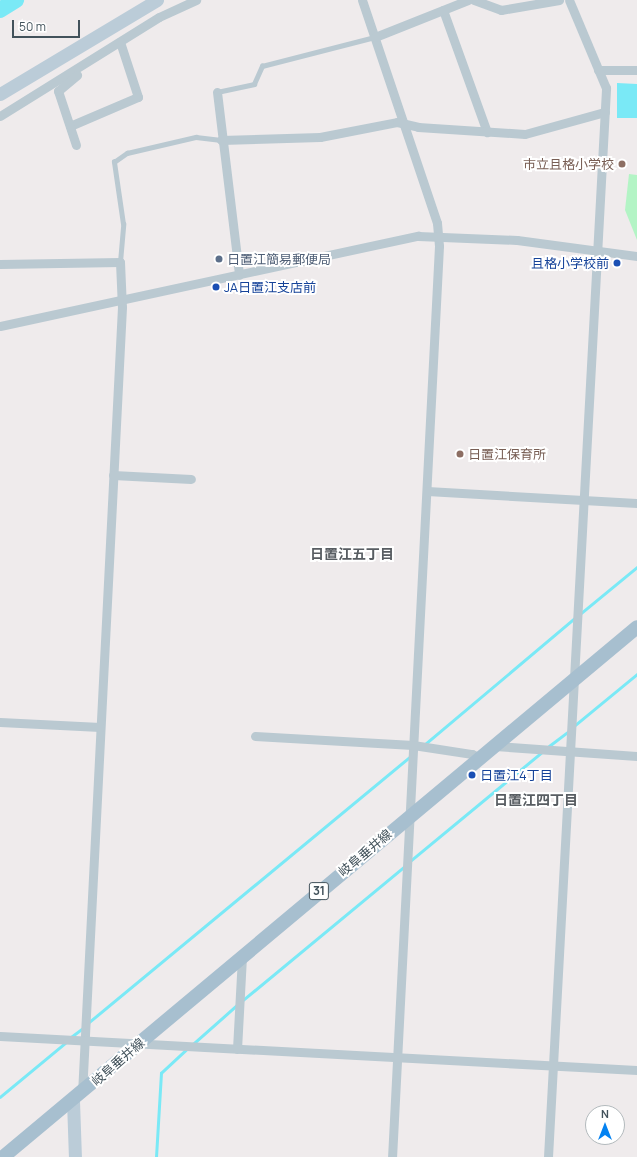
<!DOCTYPE html>
<html>
<head>
<meta charset="utf-8">
<style>
	body { margin:0 }
	#map { position:relative; width:637px; height:1157px; overflow:hidden; background:#efebec; font-family:Manrope,"Noto Sans JP",sans-serif }
	div>[style] { position:absolute }
	[style*='--x'] { left:calc(var(--x)*1px); top:calc(var(--y)*1px); width:calc(var(--w)*1px); rotate:calc(var(--a)*1deg) }
	.green>* { inset:0; background:#b3f4c5 }
	.water>* { inset:0; background:#7ae9f6 }
	.stream>* { height:2.5px; margin:-1.25px; padding:0 1.25px; transform-origin:1.25px; border-radius:1.25px; background:#7ae9f6 }
	.river>* { height:16px; margin:-8px; padding:0 8px; transform-origin:8px; border-radius:8px; background:#7ae9f6 }
	.lane>* { height:4.5px; margin:-2.25px; padding:0 2.25px; transform-origin:2.25px; border-radius:2.25px; background:#bac9d1 }
	.street>* { height:9px; margin:-4.5px; padding:0 4.5px; transform-origin:4.5px; border-radius:4.5px; background:#bac9d1 }
	.secondary>* { height:13px; margin:-6.5px; padding:0 6.5px; transform-origin:6.5px; border-radius:6.5px; background:#bbccd8 }
	.primary>* { height:14px; margin:-7px; padding:0 7px; transform-origin:7px; border-radius:7px; background:#a7bfcf }
	.dots>* { width:11px; height:11px; translate:-50% -50%; box-sizing:border-box; border:2px solid #fff; border-radius:50% }
	span { translate:-50% -50%; white-space:nowrap; text-align:center; line-height:1.15; -webkit-text-stroke:4px #fff; paint-order:stroke }
	.shield-label span { padding:1px 3px; background:#fff; border:1px solid; border-radius:3px; -webkit-text-stroke-width:0 }
	.shield-label { font-size:12px; color:#42525b; font-weight:700 }
	.education-label { font-size:13px; color:#785e54 }
	.right { translate:-100% -50%; text-align:right }
	.left { translate:0 -50%; text-align:left }
	.service-label { font-size:13px; color:#4e5e75 }
	.transit-label { font-size:13px; color:#164399 }
	.street-label { font-size:13px; color:#42525b }
	.neighbourhood-label { font-size:14px; color:#585d62; font-weight:700 }
	.north { position:absolute; left:585px; top:1105px; width:40px; height:40px; box-sizing:border-box; background:#fff; border:1px solid #b3babd; border-radius:50%; rotate:0deg; font-size:11px; font-weight:700; line-height:16px; text-align:center; color:#42525b }
	.north::after { content:''; display:block; margin:auto; width:14px; height:18px; background:#0382f1; clip-path:polygon(50% 0,100% 100%,50% 72%,0 100%) }
	.scale { position:absolute; left:12px; top:20px; width:68px; height:18px; box-sizing:border-box; border:2px solid #42525b; border-top:0; padding-left:5px; font-size:12px; line-height:14px; white-space:nowrap; color:#42525b; -webkit-text-stroke:3px #fff; paint-order:stroke }
</style>
</head>
<body>
<div id="map">
	<div class="green">
		<i style="clip-path:polygon(629px 174px,637px 175px,637px 240px,625px 210px)"></i>
	</div>
	<div class="water">
		<i style="clip-path:polygon(617px 83px,637px 84px,637px 118px,617px 118px)"></i>
	</div>
	<div class="stream">
		<i style="--x:580;--y:614;--w:74;--a:-39.5"></i>
		<i style="--x:574;--y:726;--w:82;--a:-39.5"></i>
		<i style="--x:424;--y:745;--w:197;--a:-40.1"></i>
		<i style="--x:549;--y:746;--w:25;--a:-37"></i>
		<i style="--x:409;--y:862;--w:173;--a:-39.6"></i>
		<i style="--x:243;--y:1000;--w:209;--a:-39.6"></i>
		<i style="--x:88;--y:1023;--w:417;--a:-39.6"></i>
		<i style="--x:71;--y:1037;--w:15;--a:-37"></i>
		<i style="--x:193;--y:1044;--w:59;--a:-41.6"></i>
		<i style="--x:0;--y:1097;--w:85;--a:-39.7"></i>
		<i style="--x:156;--y:1157;--w:84;--a:-86.6"></i>
		<i style="--x:161;--y:1073;--w:37;--a:-43"></i>
	</div>
	<div class="river">
		<i style="--x:0;--y:10;--w:19;--a:-32"></i>
	</div>
	<div class="lane">
		<i style="--x:217;--y:92;--w:38;--a:-12"></i>
		<i style="--x:254;--y:84;--w:20;--a:-66"></i>
		<i style="--x:262;--y:66;--w:117;--a:-14.4"></i>
		<i style="--x:120;--y:262;--w:38;--a:-85"></i>
		<i style="--x:123;--y:224;--w:63;--a:-98.3"></i>
		<i style="--x:114;--y:162;--w:16;--a:-35"></i>
		<i style="--x:127;--y:153;--w:71;--a:-13.1"></i>
		<i style="--x:196;--y:137;--w:25;--a:7"></i>
	</div>
	<div class="street">
		<i style="--x:362;--y:0;--w:235;--a:71.4"></i>
		<i style="--x:437;--y:223;--w:23;--a:85"></i>
		<i style="--x:439;--y:246;--w:912;--a:92.95"></i>
		<i style="--x:474;--y:0;--w:29;--a:20"></i>
		<i style="--x:501;--y:10;--w:59;--a:-9.8"></i>
		<i style="--x:443;--y:10;--w:130;--a:70.2"></i>
		<i style="--x:375;--y:37;--w:100;--a:-21.7"></i>
		<i style="--x:598;--y:70;--w:39;--a:0"></i>
		<i style="--x:217;--y:92;--w:184;--a:83.1"></i>
		<i style="--x:0;--y:116;--w:187;--a:-31.9"></i>
		<i style="--x:159;--y:17;--w:41;--a:-24.7"></i>
		<i style="--x:70;--y:126;--w:74;--a:-23.1"></i>
		<i style="--x:138;--y:97;--w:58;--a:-108.1"></i>
		<i style="--x:221;--y:140;--w:99;--a:-1.7"></i>
		<i style="--x:320;--y:137;--w:78;--a:-11"></i>
		<i style="--x:397;--y:122;--w:22;--a:13"></i>
		<i style="--x:418;--y:127;--w:107;--a:3.7"></i>
		<i style="--x:525;--y:134;--w:83;--a:-15.4"></i>
		<i style="--x:76;--y:145;--w:57;--a:-108.4"></i>
		<i style="--x:58;--y:91;--w:25;--a:-40"></i>
		<i style="--x:0;--y:264;--w:120;--a:-1"></i>
		<i style="--x:120;--y:262;--w:45;--a:87.5"></i>
		<i style="--x:122;--y:307;--w:787;--a:92.91"></i>
		<i style="--x:0;--y:326;--w:428;--a:-12.2"></i>
		<i style="--x:418;--y:236;--w:99;--a:2.3"></i>
		<i style="--x:517;--y:240;--w:121;--a:7.6"></i>
		<i style="--x:113;--y:475;--w:78;--a:2.9"></i>
		<i style="--x:427;--y:491;--w:210;--a:3.3"></i>
		<i style="--x:0;--y:722;--w:100;--a:2.9"></i>
		<i style="--x:255;--y:736;--w:158;--a:3.3"></i>
		<i style="--x:413;--y:745;--w:60;--a:8.7"></i>
		<i style="--x:472;--y:754;--w:9;--a:27"></i>
		<i style="--x:495;--y:746;--w:142;--a:4"></i>
		<i style="--x:0;--y:1036;--w:638;--a:3.06"></i>
		<i style="--x:237;--y:1049;--w:93;--a:-86.9"></i>
		<i style="--x:548;--y:1157;--w:1071;--a:-86.89"></i>
		<i style="--x:606;--y:88;--w:95;--a:-112.8"></i>
	</div>
	<div class="secondary">
		<i style="--x:0;--y:94;--w:183;--a:-30.9"></i>
		<i style="--x:73;--y:1101;--w:56;--a:88"></i>
	</div>
	<div class="primary">
		<i style="--x:3;--y:1157;--w:826;--a:-39.89"></i>
	</div>
	<div class="dots">
		<i style="left:622px;top:164px;background:#8d6e63"></i>
		<i style="left:219px;top:259px;background:#5c6f8a"></i>
		<i style="left:617px;top:263px;background:#1a4fb4"></i>
		<i style="left:216px;top:287px;background:#1a4fb4"></i>
		<i style="left:460px;top:454px;background:#8d6e63"></i>
		<i style="left:472px;top:775px;background:#1a4fb4"></i>
	</div>
	<div class="shield-label">
		<span style="left:319px;top:891px">31</span>
	</div>
	<div class="education-label">
		<span class="right" style="left:614px;top:164px">市立且格小学校</span>
		<span class="left" style="left:468px;top:454px">日置江保育所</span>
	</div>
	<div class="service-label">
		<span class="left" style="left:227px;top:259px">日置江簡易郵便局</span>
	</div>
	<div class="transit-label">
		<span class="right" style="left:609px;top:263px">且格小学校前</span>
		<span class="left" style="left:224px;top:287px">JA日置江支店前</span>
		<span class="left" style="left:480px;top:775px">日置江4丁目</span>
	</div>
	<div class="street-label">
		<span style="left:365px;top:853px;rotate:-40deg">岐阜垂井線</span>
		<span style="left:118px;top:1062px;rotate:-41deg">岐阜垂井線</span>
	</div>
	<div class="neighbourhood-label">
		<span style="left:352px;top:554px">日置江五丁目</span>
		<span style="left:536px;top:800px">日置江四丁目</span>
	</div>
	<div class="north">N</div>
	<div class="scale">50 m</div>
</div>
</body>
</html>
